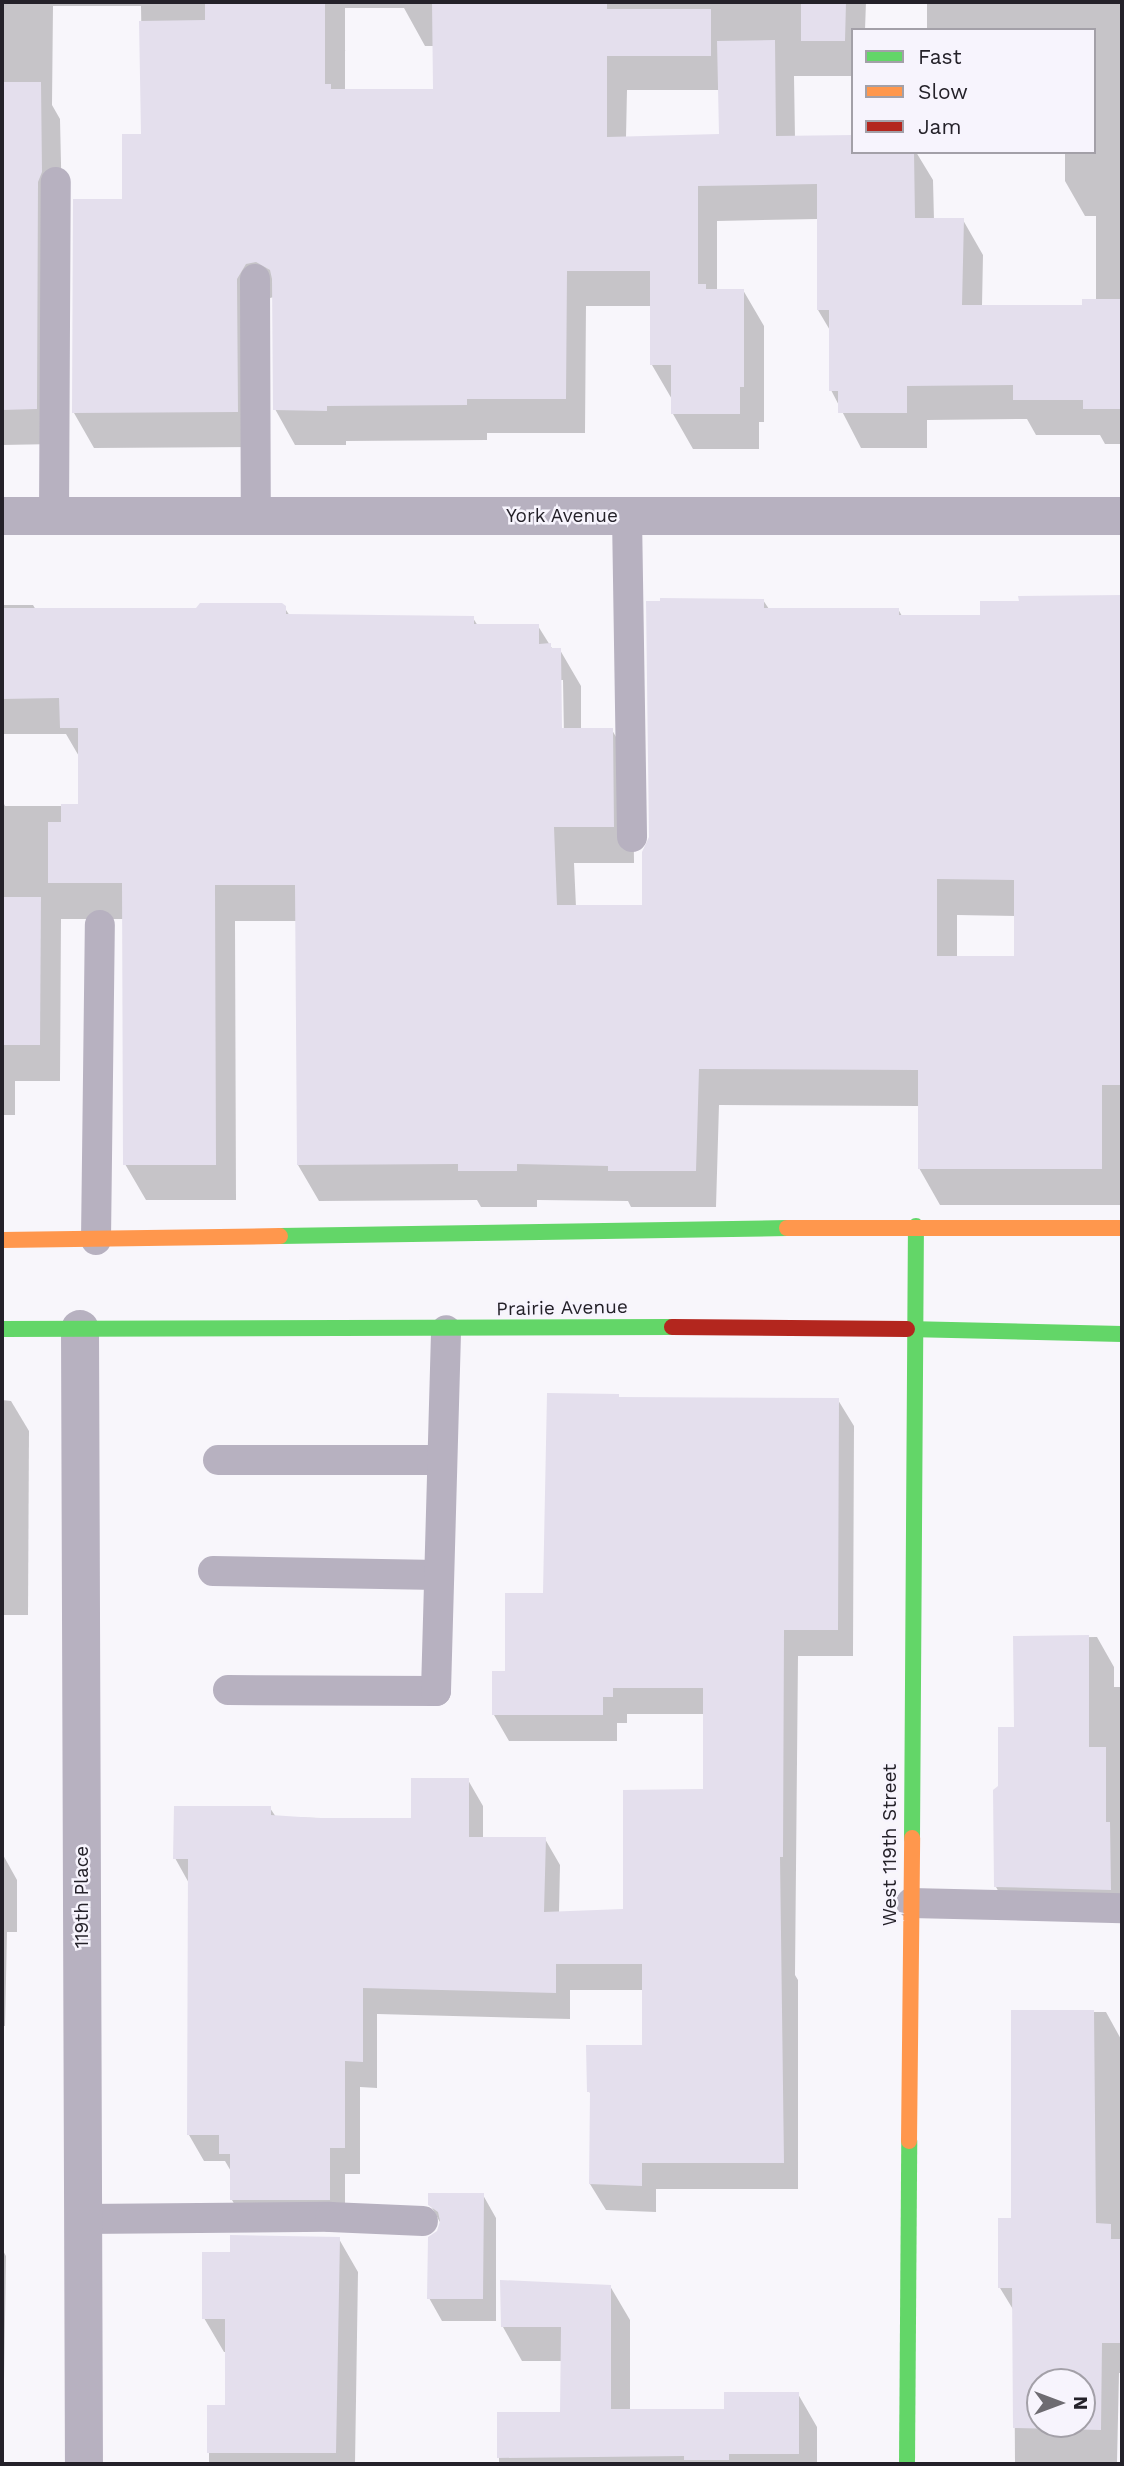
<!DOCTYPE html>
<html>
<head>
<meta charset="utf-8">
<style>
	body { margin:0 }
	#map { position:relative; width:1124px; height:2466px; overflow:hidden; background:#f8f6fb; font-family:"Work Sans",sans-serif }
	div>[style] { position:absolute }
	[style*='--x'] { left:calc(var(--x)*1px); top:calc(var(--y)*1px); width:calc(var(--w)*1px); rotate:calc(var(--a)*1deg) }
	.shadow>* { inset:0; background:#0003 }
	.building>* { inset:0; background:#e4dfed }
	.lane>* { height:30px; margin:-15px; padding:0 15px; transform-origin:15px; border-radius:15px; background:#b7b1c0 }
	.street>* { height:38px; margin:-19px; padding:0 19px; transform-origin:19px; border-radius:19px; background:#b7b1c0 }
	.fast>* { height:16px; margin:-8px; padding:0 8px; transform-origin:8px; border-radius:8px; background:#63d668 }
	.slow>* { height:16px; margin:-8px; padding:0 8px; transform-origin:8px; border-radius:8px; background:#ff974d }
	.jam>* { height:16px; margin:-8px; padding:0 8px; transform-origin:8px; border-radius:8px; background:#b3261e }
	span { translate:-50% -50%; white-space:nowrap; text-align:center; line-height:1.15; -webkit-text-stroke:5px #f7f4fd; paint-order:stroke }
	.street-label { font-size:19px; color:#242129 }
	.frame { position:absolute; inset:0; border:4px solid #242129; pointer-events:none }
	.legend { position:absolute; left:851px; top:28px; width:245px; height:126px; box-sizing:border-box; background:#f7f4fd; border:2px solid #a3a0a8; margin:0; padding:9px 12px; list-style:none; font-size:21px; color:#242129 }
	.legend li { display:flex; align-items:center; gap:14px; height:35px }
	.legend b { width:35px; border:2px solid #a3a0a8 }
	.north { position:absolute; left:1026px; top:2368px; width:70px; height:70px; box-sizing:border-box; background:#f7f4fd; border:2px solid #a3a0a8; border-radius:50%; rotate:90deg; font-size:19px; font-weight:700; line-height:28px; text-align:center; color:#242129 }
	.north::after { content:''; display:block; margin:auto; width:24px; height:32px; background:#6e6c72; clip-path:polygon(50% 0,100% 100%,50% 72%,0 100%) }
</style>
</head>
<body>
<div id="map">
	<div class="shadow">
		<i style="clip-path:polygon(evenodd,2px 2px,866px 2px,865px 30px,853px 30px,853px 76px,794px 76px,795px 138px,853px 152px,916px 152px,933px 180px,934px 220px,963px 220px,983px 255px,982px 306px,1084px 306px,1096px 301px,1096px 216px,1085px 216px,1065px 181px,1065px 152px,1094px 152px,1094px 30px,927px 30px,927px 2px,1122px 2px,1122px 444px,1105px 444px,1100px 435px,1036px 435px,1027px 419px,927px 420px,927px 448px,861px 448px,831px 390px,831px 332px,818px 310px,818px 219px,717px 221px,717px 290px,743px 290px,764px 326px,764px 422px,759px 422px,759px 449px,693px 449px,673px 414px,673px 401px,652px 365px,652px 306px,586px 306px,585px 433px,487px 433px,487px 440px,346px 441px,346px 445px,295px 445px,275px 409px,274px 297px,266px 299px,257px 447px,94px 448px,74px 413px,143px 135px,141px 6px,53px 6px,52px 105px,60px 119px,62px 208px,56px 444px,2px 445px,2px 2px,345px 8px,404px 8px,425px 46px,434px 46px,435px 91px,345px 91px,345px 8px,2px 2px,627px 90px,720px 90px,721px 135px,626px 138px,627px 90px)"></i>
		<i style="clip-path:polygon(evenodd,1020px 597px,1122px 597px,1122px 1205px,940px 1205px,919px 1168px,919px 1106px,719px 1105px,716px 1207px,631px 1207px,628px 1201px,537px 1200px,537px 1207px,481px 1207px,477px 1200px,319px 1201px,298px 1165px,297px 921px,235px 921px,236px 1200px,146px 1200px,125px 1164px,124px 919px,61px 919px,60px 1081px,15px 1081px,15px 1115px,2px 1115px,2px 800px,5px 806px,80px 806px,80px 758px,66px 734px,2px 734px,2px 605px,33px 605px,36px 610px,284px 607px,290px 616px,473px 618px,478px 626px,538px 626px,553px 650px,560px 650px,581px 686px,581px 730px,612px 730px,633px 766px,634px 863px,574px 863px,576px 907px,643px 907px,763px 600px,769px 609px,898px 609px,902px 616px,982px 616px,1020px 602px,1020px 597px,559px 680px,563px 680px,564px 737px,560px 737px,559px 680px,1020px 597px,957px 915px,1016px 916px,1016px 958px,957px 958px,957px 915px)"></i>
		<i style="clip-path:polygon(620px 1399px,838px 1400px,854px 1426px,853px 1656px,798px 1656px,795px 1975px,798px 1980px,798px 2189px,656px 2189px,656px 2212px,606px 2210px,590px 2184px,592px 2097px,589px 2091px,643px 2046px,643px 1990px,570px 1990px,570px 2019px,377px 2014px,377px 2088px,360px 2087px,360px 2174px,345px 2174px,345px 2226px,247px 2226px,232px 2200px,232px 2173px,225px 2161px,204px 2161px,189px 2135px,190px 1885px,175px 1858px,270px 1808px,276px 1817px,413px 1820px,468px 1780px,483px 1806px,483px 1839px,545px 1839px,560px 1865px,559px 1913px,625px 1911px,705px 1791px,705px 1714px,627px 1714px,627px 1723px,617px 1723px,617px 1741px,509px 1741px,494px 1715px,507px 1673px,545px 1595px)"></i>
		<i style="clip-path:polygon(2px 1400px,11px 1401px,29px 1431px,28px 1615px,2px 1615px)"></i>
		<i style="clip-path:polygon(1097px 1637px,1114px 1667px,1114px 1687px,1122px 1687px,1122px 1921px,1013px 1917px,996px 1887px,1000px 1787px,1016px 1729px,1014px 1638px)"></i>
		<i style="clip-path:polygon(2px 1853px,17px 1880px,17px 1932px,7px 1932px,5px 2026px,2px 2026px)"></i>
		<i style="clip-path:polygon(evenodd,1013px 2012px,1106px 2012px,1122px 2041px,1122px 2373px,1119px 2373px,1117px 2463px,1122px 2464px,1015px 2464px,1014px 2311px,1000px 2288px,1013px 2220px,1013px 2012px,1040px 2382px,1082px 2382px,1082px 2424px,1040px 2424px,1040px 2382px)"></i>
		<i style="clip-path:polygon(2px 2061px,4px 2115px,2px 2115px)"></i>
		<i style="clip-path:polygon(483px 2195px,496px 2218px,496px 2321px,442px 2321px,429px 2298px,441px 2224px,430px 2204px)"></i>
		<i style="clip-path:polygon(2px 2230px,2px 2249px,6px 2256px,3px 2444px,2px 2444px)"></i>
		<i style="clip-path:polygon(339px 2239px,358px 2272px,355px 2464px,209px 2464px,209px 2406px,227px 2406px,227px 2352px,224px 2352px,204px 2318px,232px 2254px)"></i>
		<i style="clip-path:polygon(610px 2286px,630px 2320px,630px 2411px,726px 2411px,798px 2394px,817px 2427px,817px 2464px,499px 2464px,499px 2414px,562px 2414px,562px 2361px,522px 2361px,503px 2327px)"></i>
	</div>
	<div class="building">
		<i style="clip-path:polygon(205px 2px,325px 2px,325px 84px,331px 84px,331px 89px,433px 89px,432px 2px,607px 2px,607px 9px,711px 9px,711px 56px,607px 56px,607px 137px,719px 134px,717px 41px,775px 40px,776px 136px,853px 135px,853px 152px,914px 152px,915px 218px,964px 218px,962px 305px,1082px 305px,1082px 299px,1122px 299px,1122px 409px,1083px 409px,1083px 400px,1013px 400px,1013px 385px,907px 386px,907px 413px,838px 413px,838px 391px,829px 391px,829px 310px,817px 310px,817px 184px,698px 186px,698px 284px,706px 284px,706px 289px,744px 289px,744px 387px,740px 387px,740px 414px,671px 414px,671px 365px,650px 365px,650px 271px,567px 271px,566px 399px,467px 399px,467px 405px,327px 406px,327px 411px,273px 410px,272px 279px,270px 270px,256px 262px,246px 264px,237px 279px,238px 412px,72px 413px,73px 199px,122px 199px,122px 134px,141px 134px,139px 21px,205px 20px)"></i>
		<i style="clip-path:polygon(801px 2px,846px 2px,845px 41px,801px 41px)"></i>
		<i style="clip-path:polygon(2px 82px,41px 82px,42px 172px,38px 182px,37px 409px,2px 410px)"></i>
		<i style="clip-path:polygon(evenodd,1122px 595px,1122px 1085px,1102px 1085px,1102px 1169px,918px 1169px,918px 1070px,699px 1069px,696px 1171px,608px 1171px,608px 1166px,517px 1164px,517px 1171px,458px 1171px,458px 1164px,297px 1165px,295px 885px,215px 885px,216px 1165px,123px 1165px,122px 883px,48px 883px,48px 822px,61px 822px,61px 804px,78px 804px,78px 728px,60px 728px,59px 698px,2px 699px,2px 608px,196px 608px,200px 603px,282px 603px,286px 606px,286px 614px,474px 616px,474px 624px,539px 624px,539px 644px,551px 643px,551px 648px,561px 648px,562px 728px,613px 728px,614px 827px,554px 827px,557px 905px,642px 905px,642px 852px,649px 837px,646px 601px,660px 601px,660px 598px,764px 599px,764px 608px,899px 608px,899px 615px,980px 615px,980px 601px,1019px 601px,1018px 596px,1122px 595px,937px 879px,1014px 880px,1014px 956px,937px 956px,937px 879px)"></i>
		<i style="clip-path:polygon(2px 897px,41px 897px,40px 1045px,2px 1045px)"></i>
		<i style="clip-path:polygon(547px 1393px,619px 1394px,619px 1397px,839px 1398px,838px 1630px,784px 1630px,783px 1857px,780px 1857px,784px 2163px,642px 2163px,642px 2186px,589px 2184px,590px 2092px,587px 2092px,586px 2045px,642px 2045px,642px 1964px,556px 1964px,556px 1993px,363px 1988px,363px 2062px,345px 2061px,345px 2148px,330px 2148px,330px 2200px,230px 2200px,230px 2154px,219px 2154px,219px 2135px,187px 2135px,188px 1859px,173px 1859px,174px 1806px,271px 1806px,271px 1815px,316px 1818px,411px 1818px,411px 1778px,469px 1778px,469px 1837px,546px 1837px,544px 1912px,623px 1909px,623px 1790px,703px 1789px,703px 1688px,613px 1688px,613px 1697px,603px 1697px,603px 1715px,492px 1715px,492px 1671px,505px 1671px,505px 1593px,543px 1593px)"></i>
		<i style="clip-path:polygon(1089px 1635px,1089px 1747px,1106px 1747px,1106px 1822px,1110px 1822px,1111px 1890px,994px 1887px,993px 1790px,998px 1786px,998px 1727px,1014px 1727px,1013px 1636px)"></i>
		<i style="clip-path:polygon(evenodd,1011px 2010px,1094px 2010px,1096px 2223px,1111px 2224px,1111px 2239px,1120px 2239px,1120px 2343px,1102px 2343px,1101px 2430px,1013px 2428px,1012px 2288px,998px 2288px,998px 2218px,1011px 2218px,1011px 2010px,1040px 2382px,1082px 2382px,1082px 2424px,1040px 2424px,1040px 2382px)"></i>
		<i style="clip-path:polygon(428px 2193px,484px 2193px,483px 2299px,427px 2299px,428px 2237px,437px 2231px,440px 2221px,438px 2212px,428px 2205px)"></i>
		<i style="clip-path:polygon(230px 2235px,340px 2237px,336px 2453px,207px 2453px,207px 2405px,225px 2405px,225px 2319px,202px 2319px,202px 2252px,230px 2252px)"></i>
		<i style="clip-path:polygon(500px 2280px,611px 2285px,611px 2409px,724px 2409px,724px 2392px,799px 2392px,799px 2454px,729px 2454px,729px 2460px,684px 2460px,684px 2456px,497px 2458px,497px 2412px,560px 2412px,561px 2327px,501px 2327px)"></i>
	</div>
	<div class="lane">
		<i style="--x:255;--y:279;--w:237;--a:89.8"></i>
		<i style="--x:54;--y:516;--w:334;--a:-89.7"></i>
		<i style="--x:627;--y:516;--w:321;--a:89.1"></i>
		<i style="--x:96;--y:1240;--w:315;--a:-89.3"></i>
		<i style="--x:218;--y:1460;--w:224;--a:0"></i>
		<i style="--x:213;--y:1571;--w:225;--a:1"></i>
		<i style="--x:228;--y:1690;--w:208;--a:0.3"></i>
		<i style="--x:436;--y:1691;--w:361;--a:-88.4"></i>
		<i style="--x:911;--y:1903;--w:211;--a:1.4"></i>
		<i style="--x:84;--y:2219;--w:246;--a:-0.5"></i>
		<i style="--x:330;--y:2217;--w:93;--a:2.5"></i>
	</div>
	<div class="street">
		<i style="--x:2;--y:516;--w:1120;--a:0"></i>
		<i style="--x:80;--y:1329;--w:1135;--a:89.8"></i>
	</div>
	<div class="fast">
		<i style="--x:280;--y:1236;--w:507;--a:-0.9"></i>
		<i style="--x:2;--y:1329;--w:670;--a:-0.17"></i>
		<i style="--x:907;--y:1329;--w:215;--a:1.3"></i>
		<i style="--x:912;--y:1838;--w:612;--a:-89.63"></i>
		<i style="--x:907;--y:2464;--w:323;--a:-89.6"></i>
	</div>
	<div class="slow">
		<i style="--x:787;--y:1228;--w:335;--a:0"></i>
		<i style="--x:2;--y:1240;--w:278;--a:-0.8"></i>
		<i style="--x:909;--y:2141;--w:303;--a:-89.4"></i>
	</div>
	<div class="jam">
		<i style="--x:672;--y:1327;--w:235;--a:0.5"></i>
	</div>
	<div class="street-label">
		<span style="left:562px;top:516px">York Avenue</span>
		<span style="left:562px;top:1308px;rotate:-1deg">Prairie Avenue</span>
		<span style="left:890px;top:1845px;rotate:-90deg">West 119th Street</span>
		<span style="left:82px;top:1897px;rotate:-90deg">119th Place</span>
	</div>
	<div class="frame"></div>
	<ul class="legend">
	<li><b style="height:9px;background:#63d668"></b>Fast</li>
	<li><b style="height:9px;background:#ff974d"></b>Slow</li>
	<li><b style="height:9px;background:#b3261e"></b>Jam</li>
	</ul>
	<div class="north">N</div>
</div>
</body>
</html>
